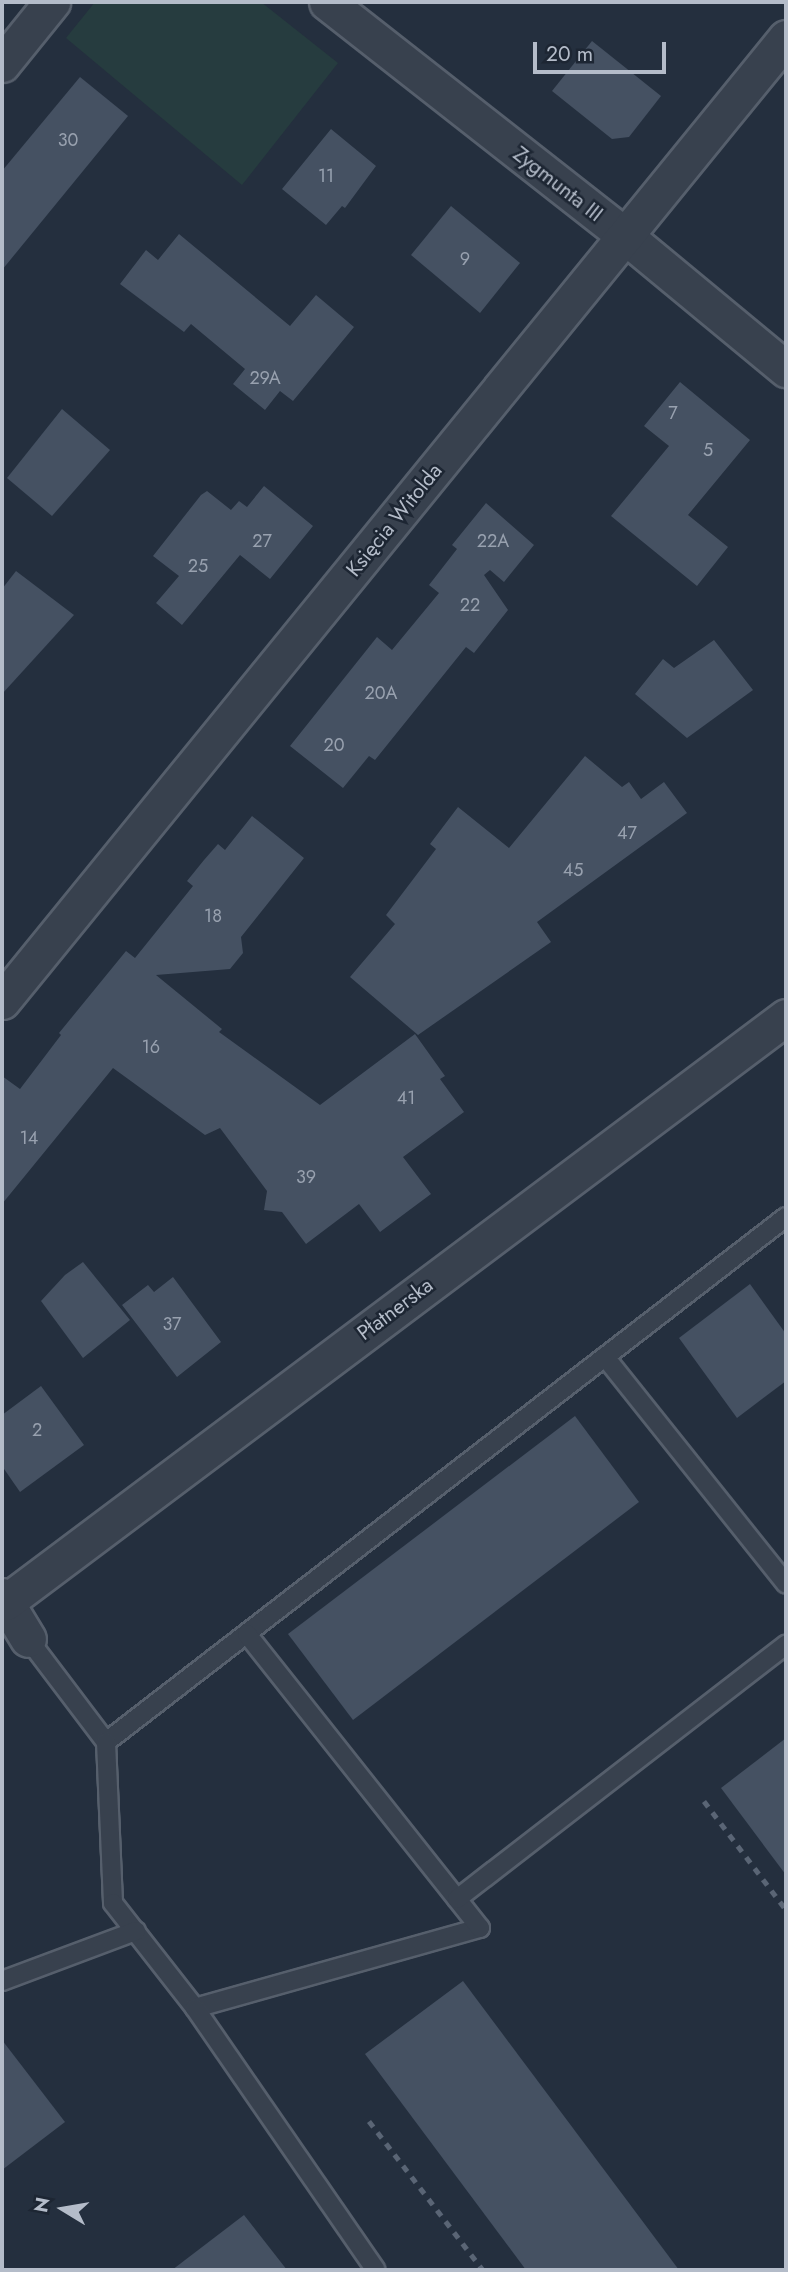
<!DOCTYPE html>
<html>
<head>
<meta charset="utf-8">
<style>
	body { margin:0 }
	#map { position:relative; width:788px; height:2272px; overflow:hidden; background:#242f3e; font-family:Jost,sans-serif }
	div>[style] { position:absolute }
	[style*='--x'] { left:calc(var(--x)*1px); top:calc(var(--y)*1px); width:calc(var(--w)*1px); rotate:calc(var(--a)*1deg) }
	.green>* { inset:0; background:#263c3f }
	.building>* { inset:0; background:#455162 }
	.roads { filter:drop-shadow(2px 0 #565f6c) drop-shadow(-2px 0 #565f6c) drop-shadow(0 2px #565f6c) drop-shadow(0 -2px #565f6c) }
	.service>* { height:18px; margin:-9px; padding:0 9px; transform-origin:9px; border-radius:9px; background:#38414e }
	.minor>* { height:35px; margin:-17.5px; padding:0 17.5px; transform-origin:17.5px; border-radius:17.5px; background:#38414e }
	.rail>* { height:5px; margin-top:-2.5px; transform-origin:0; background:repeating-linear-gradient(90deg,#5a6575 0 7px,transparent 0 14px) }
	span { translate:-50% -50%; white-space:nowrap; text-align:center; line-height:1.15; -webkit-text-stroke:5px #1d2633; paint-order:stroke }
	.number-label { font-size:18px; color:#98a1af }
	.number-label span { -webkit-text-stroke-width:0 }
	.street-label { font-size:21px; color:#b4bcc9 }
	.frame { position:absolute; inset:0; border:4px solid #b4bcc9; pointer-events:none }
	.north { position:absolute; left:28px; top:2174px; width:70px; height:70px; -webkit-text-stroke:5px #1d2633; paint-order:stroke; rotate:281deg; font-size:19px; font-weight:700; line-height:28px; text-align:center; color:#b4bcc9 }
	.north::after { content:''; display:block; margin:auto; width:24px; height:32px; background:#b4bcc9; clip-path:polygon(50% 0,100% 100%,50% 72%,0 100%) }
	.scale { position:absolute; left:533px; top:42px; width:133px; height:32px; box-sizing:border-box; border:4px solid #b4bcc9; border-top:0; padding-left:9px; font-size:21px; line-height:24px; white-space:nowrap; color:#b4bcc9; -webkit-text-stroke:5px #1d2633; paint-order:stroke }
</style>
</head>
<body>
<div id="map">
	<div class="green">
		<i style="clip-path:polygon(95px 2px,261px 2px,338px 63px,242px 185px,66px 38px)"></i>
	</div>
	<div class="building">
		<i style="clip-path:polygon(592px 41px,661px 96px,629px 137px,612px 139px,552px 91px)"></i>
		<i style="clip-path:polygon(80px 77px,128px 116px,2px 270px,2px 171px)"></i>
		<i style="clip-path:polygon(331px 129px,376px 166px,345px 208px,342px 206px,326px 225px,282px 189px)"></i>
		<i style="clip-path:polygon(451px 206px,520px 263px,480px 313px,411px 255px)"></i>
		<i style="clip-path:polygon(179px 234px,290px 326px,316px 295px,354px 327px,293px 401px,280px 391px,265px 410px,233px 384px,245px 369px,191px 324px,184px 332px,120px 284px,146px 250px,158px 260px)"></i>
		<i style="clip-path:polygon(680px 382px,750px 440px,688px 515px,728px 547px,697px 586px,611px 516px,669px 446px,644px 426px)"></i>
		<i style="clip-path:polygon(62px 409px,110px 450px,52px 516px,7px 478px)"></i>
		<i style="clip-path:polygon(264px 486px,313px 526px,270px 579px,240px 555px,182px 625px,156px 603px,179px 576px,153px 556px,201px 495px,207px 491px,231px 510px,239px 501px,247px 507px)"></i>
		<i style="clip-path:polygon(486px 503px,534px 545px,504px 582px,490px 570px,484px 575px,508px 610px,474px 653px,466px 647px,375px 760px,369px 756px,343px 788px,290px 746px,377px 637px,392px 650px,439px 593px,429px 585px,457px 549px,452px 545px)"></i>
		<i style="clip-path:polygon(16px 571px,74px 615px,2px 694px,2px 589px)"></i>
		<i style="clip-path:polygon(714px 640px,753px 690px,687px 738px,635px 694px,663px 659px,674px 668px)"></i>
		<i style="clip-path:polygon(585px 756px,622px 787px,629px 782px,641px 799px,664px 782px,687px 813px,537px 922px,551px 942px,418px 1035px,350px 977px,395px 924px,386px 915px,436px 849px,430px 844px,458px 807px,509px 848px)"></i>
		<i style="clip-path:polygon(252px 816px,304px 858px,241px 937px,243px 953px,230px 969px,156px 975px,222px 1029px,219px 1032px,320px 1105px,415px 1034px,445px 1076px,440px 1079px,464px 1112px,403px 1157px,431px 1194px,380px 1232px,359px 1204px,306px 1244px,282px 1212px,264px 1210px,267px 1191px,220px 1128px,205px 1135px,113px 1068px,2px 1204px,2px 1076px,20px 1089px,61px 1035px,59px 1033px,126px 951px,135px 958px,193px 886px,187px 881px,204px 860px,218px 844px,225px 850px)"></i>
		<i style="clip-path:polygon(83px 1262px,130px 1320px,83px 1358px,41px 1301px,65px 1275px)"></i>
		<i style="clip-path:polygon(173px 1277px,221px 1342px,177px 1377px,122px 1305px,148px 1285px,154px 1292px)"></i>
		<i style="clip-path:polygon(750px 1284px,786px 1334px,786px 1381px,737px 1418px,679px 1338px)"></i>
		<i style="clip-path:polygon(41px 1386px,84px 1445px,20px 1492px,2px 1466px,2px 1415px)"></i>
		<i style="clip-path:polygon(575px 1416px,639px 1502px,353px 1720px,288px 1634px)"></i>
		<i style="clip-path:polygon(786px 1738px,786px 1875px,721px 1788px)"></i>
		<i style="clip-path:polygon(463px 1981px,679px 2270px,526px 2270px,365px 2054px)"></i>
		<i style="clip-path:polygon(2px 2040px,65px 2122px,2px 2170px)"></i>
		<i style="clip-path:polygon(244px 2215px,287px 2270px,172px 2270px)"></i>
	</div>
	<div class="roads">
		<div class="service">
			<i style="--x:605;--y:1357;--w:290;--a:51.4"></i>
			<i style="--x:28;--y:1639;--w:129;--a:52.9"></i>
			<i style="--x:106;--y:1742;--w:859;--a:-37.67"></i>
			<i style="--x:106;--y:1742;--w:161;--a:87.5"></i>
			<i style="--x:113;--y:1903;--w:133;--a:52"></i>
			<i style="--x:195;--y:2008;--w:296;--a:-15.7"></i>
			<i style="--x:480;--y:1928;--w:375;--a:-128.4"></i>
			<i style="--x:457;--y:1899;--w:416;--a:-37.7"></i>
			<i style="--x:2;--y:1981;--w:143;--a:-20.5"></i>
			<i style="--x:195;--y:2008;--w:318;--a:55.4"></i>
		</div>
		<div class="minor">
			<i style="--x:327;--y:2;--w:379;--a:38.1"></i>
			<i style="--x:625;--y:236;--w:209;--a:39.6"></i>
			<i style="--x:2;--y:64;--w:80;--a:-51.1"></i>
			<i style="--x:2;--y:1001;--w:1242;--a:-50.85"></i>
			<i style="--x:2;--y:1596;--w:50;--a:58.8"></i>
			<i style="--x:6;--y:1602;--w:975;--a:-36.87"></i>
		</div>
	</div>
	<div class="rail">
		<i style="--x:704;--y:1801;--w:136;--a:53"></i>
		<i style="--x:369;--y:2121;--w:188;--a:52.6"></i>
	</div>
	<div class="number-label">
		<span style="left:68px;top:140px">30</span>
		<span style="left:326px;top:176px">11</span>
		<span style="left:465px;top:259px">9</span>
		<span style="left:265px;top:378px">29A</span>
		<span style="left:673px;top:413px">7</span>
		<span style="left:708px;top:450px">5</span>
		<span style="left:262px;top:541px">27</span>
		<span style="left:493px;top:541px">22A</span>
		<span style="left:198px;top:566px">25</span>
		<span style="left:470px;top:605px">22</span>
		<span style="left:381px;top:693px">20A</span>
		<span style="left:334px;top:745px">20</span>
		<span style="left:627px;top:833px">47</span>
		<span style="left:573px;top:870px">45</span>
		<span style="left:213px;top:916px">18</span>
		<span style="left:151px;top:1047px">16</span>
		<span style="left:406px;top:1098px">41</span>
		<span style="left:29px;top:1138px">14</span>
		<span style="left:306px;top:1177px">39</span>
		<span style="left:172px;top:1324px">37</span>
		<span style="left:37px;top:1430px">2</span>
	</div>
	<div class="street-label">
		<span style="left:558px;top:184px;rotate:38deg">Zygmunta III</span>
		<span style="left:394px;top:520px;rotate:-51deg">Księcia Witolda</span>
		<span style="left:395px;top:1309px;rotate:-37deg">Płatnerska</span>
	</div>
	<div class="frame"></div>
	<div class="north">N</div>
	<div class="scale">20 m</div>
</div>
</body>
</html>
